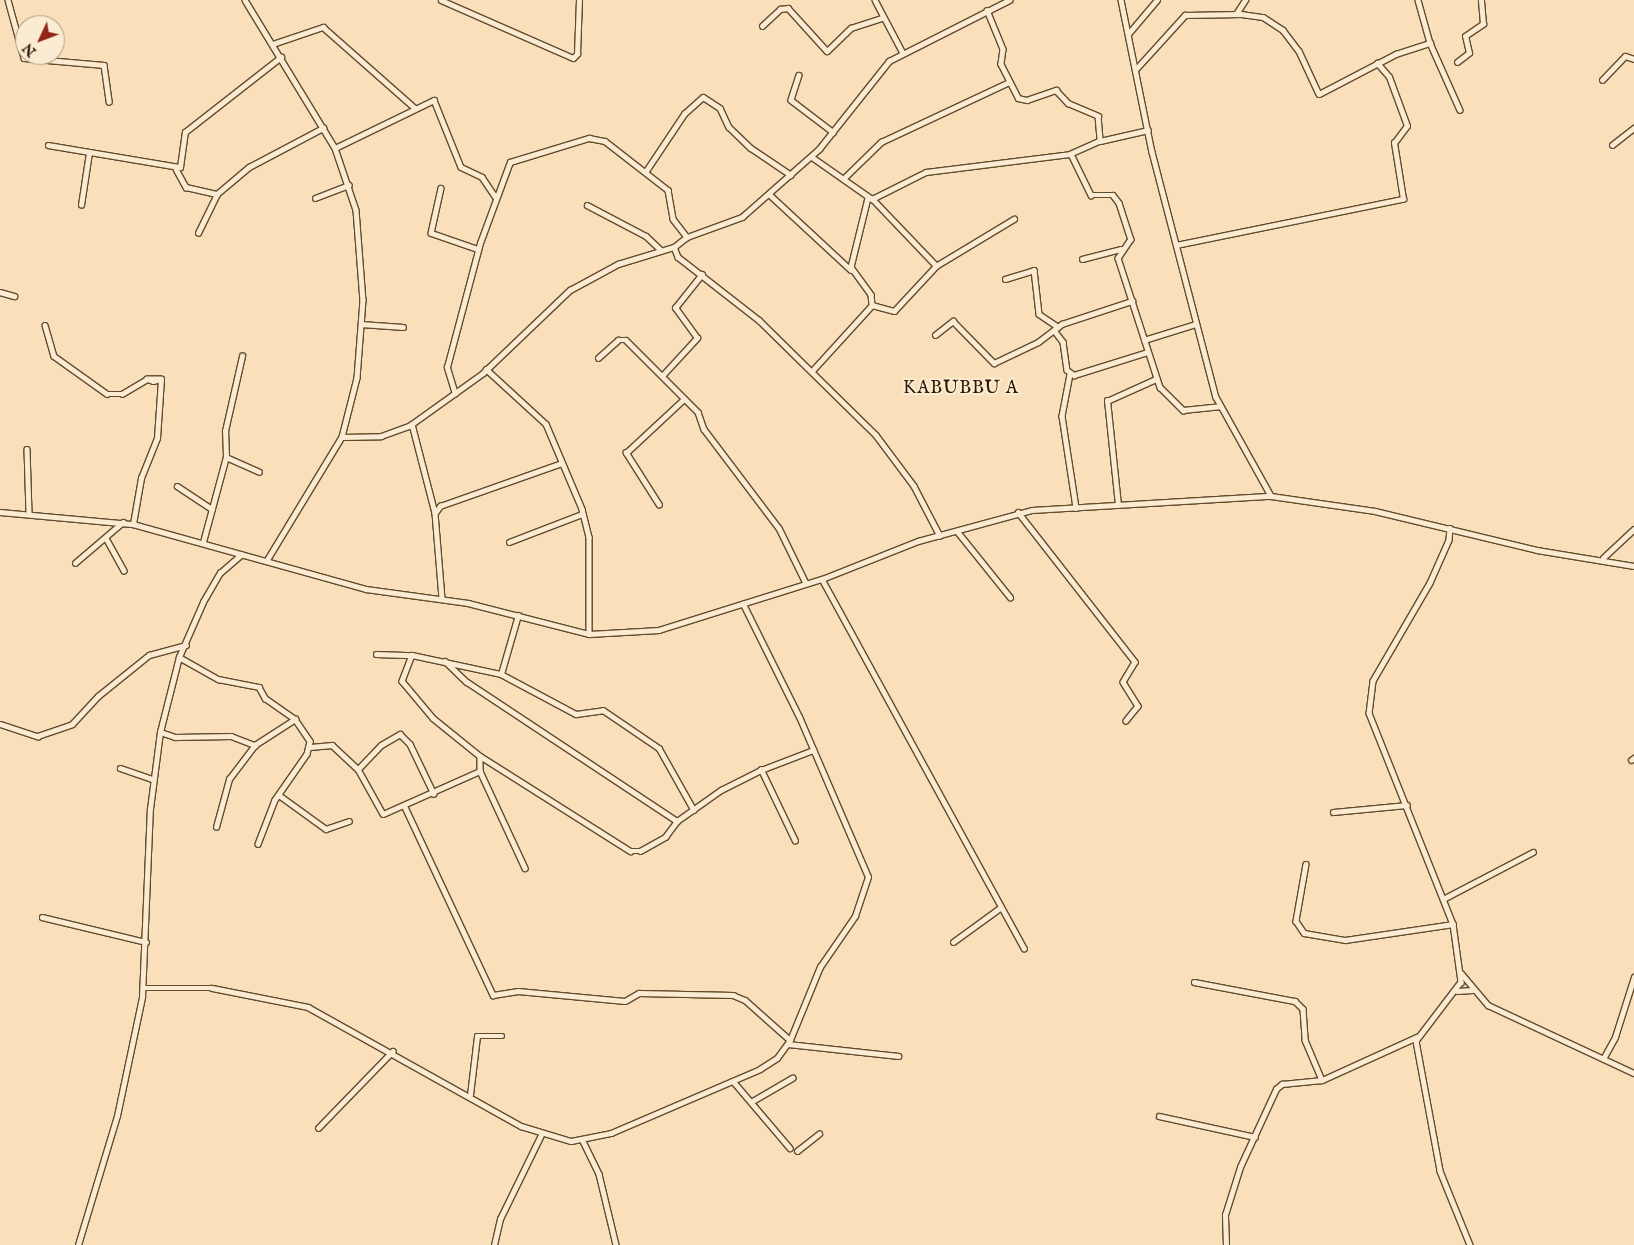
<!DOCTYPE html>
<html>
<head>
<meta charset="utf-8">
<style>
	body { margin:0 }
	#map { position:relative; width:1634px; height:1245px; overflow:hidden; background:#f9e0ba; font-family:"IM FELL English",serif }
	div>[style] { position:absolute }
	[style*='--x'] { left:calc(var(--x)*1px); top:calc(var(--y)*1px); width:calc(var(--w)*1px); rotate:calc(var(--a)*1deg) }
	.roads { filter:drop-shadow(1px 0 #624b2e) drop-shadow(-1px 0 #624b2e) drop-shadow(0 1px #624b2e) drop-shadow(0 -1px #624b2e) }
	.minor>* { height:4.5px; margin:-2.25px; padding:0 2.25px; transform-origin:2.25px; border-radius:2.25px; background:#fbebd2 }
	span { translate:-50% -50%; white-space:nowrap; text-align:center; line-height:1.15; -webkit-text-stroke:4px #fbebd2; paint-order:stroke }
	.quarter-label { font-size:18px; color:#2f1900; letter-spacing:1px }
	.north { position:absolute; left:15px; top:15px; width:50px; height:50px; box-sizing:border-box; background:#fbebd2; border:1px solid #a9977e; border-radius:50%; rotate:227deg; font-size:14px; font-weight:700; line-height:20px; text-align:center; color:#2f1900 }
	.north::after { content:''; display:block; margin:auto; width:18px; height:22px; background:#8f2418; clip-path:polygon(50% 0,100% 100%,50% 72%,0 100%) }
</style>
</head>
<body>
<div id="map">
	<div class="roads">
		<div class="minor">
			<i style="--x:8;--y:0;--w:60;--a:74.6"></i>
			<i style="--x:24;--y:58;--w:80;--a:5"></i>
			<i style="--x:104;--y:65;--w:37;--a:82"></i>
			<i style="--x:245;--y:0;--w:173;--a:58.7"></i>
			<i style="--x:335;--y:148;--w:65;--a:71.3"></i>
			<i style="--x:356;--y:210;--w:90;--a:85.6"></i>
			<i style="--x:363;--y:300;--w:78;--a:94.4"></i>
			<i style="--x:357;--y:378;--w:61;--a:104.3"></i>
			<i style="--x:342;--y:437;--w:145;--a:121.2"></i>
			<i style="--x:441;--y:0;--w:144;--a:23.7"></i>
			<i style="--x:573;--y:58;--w:6;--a:-45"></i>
			<i style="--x:577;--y:54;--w:54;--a:-87.9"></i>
			<i style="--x:875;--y:0;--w:60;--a:62.2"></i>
			<i style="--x:1121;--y:0;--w:155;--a:78.5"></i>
			<i style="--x:1152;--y:152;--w:253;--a:75.4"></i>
			<i style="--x:1216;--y:397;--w:113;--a:60.9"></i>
			<i style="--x:1418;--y:0;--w:45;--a:74.4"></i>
			<i style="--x:987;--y:10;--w:42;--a:67.7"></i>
			<i style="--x:1003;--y:49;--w:15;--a:98"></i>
			<i style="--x:1001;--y:64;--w:38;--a:63"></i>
			<i style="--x:1018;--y:98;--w:9;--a:13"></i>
			<i style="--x:1027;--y:100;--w:31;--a:-19"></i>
			<i style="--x:1056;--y:90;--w:18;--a:47"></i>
			<i style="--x:1068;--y:103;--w:33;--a:23"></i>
			<i style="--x:1098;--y:116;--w:25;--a:85"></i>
			<i style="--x:1100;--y:141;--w:32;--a:156"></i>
			<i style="--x:1236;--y:14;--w:17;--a:-57"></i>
			<i style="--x:762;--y:26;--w:25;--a:-43"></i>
			<i style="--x:780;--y:9;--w:8;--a:-7"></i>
			<i style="--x:788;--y:8;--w:58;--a:47.8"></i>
			<i style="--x:827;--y:51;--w:33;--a:-44"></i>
			<i style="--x:851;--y:28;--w:33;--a:-18"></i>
			<i style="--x:1129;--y:33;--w:43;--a:-49.7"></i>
			<i style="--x:273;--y:44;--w:53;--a:-18.8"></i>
			<i style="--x:323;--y:27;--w:123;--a:41.4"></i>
			<i style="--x:1457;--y:62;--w:15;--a:-37"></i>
			<i style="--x:1469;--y:53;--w:17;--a:-103"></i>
			<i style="--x:1465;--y:36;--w:22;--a:-34"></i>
			<i style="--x:1483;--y:24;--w:24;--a:-95"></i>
			<i style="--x:1136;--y:69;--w:73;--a:-47.8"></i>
			<i style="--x:1185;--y:15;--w:56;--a:-1"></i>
			<i style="--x:1241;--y:14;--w:22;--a:8"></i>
			<i style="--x:1263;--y:17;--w:24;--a:33"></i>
			<i style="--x:1283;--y:30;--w:26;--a:53"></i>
			<i style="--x:1299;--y:51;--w:47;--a:65.1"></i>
			<i style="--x:1319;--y:94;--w:87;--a:-27.5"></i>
			<i style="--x:1396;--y:54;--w:36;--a:-18"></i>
			<i style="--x:1430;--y:43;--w:73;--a:65.9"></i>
			<i style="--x:799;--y:75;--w:26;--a:108"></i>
			<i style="--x:791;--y:100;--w:53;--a:37.3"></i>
			<i style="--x:1602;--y:80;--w:33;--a:-46"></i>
			<i style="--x:1625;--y:56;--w:9;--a:18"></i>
			<i style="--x:1100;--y:141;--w:49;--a:-12.9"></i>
			<i style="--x:48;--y:145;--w:134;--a:9.5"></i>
			<i style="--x:180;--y:167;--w:35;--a:-82"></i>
			<i style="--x:185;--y:132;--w:122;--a:-38"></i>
			<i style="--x:1612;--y:145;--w:28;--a:-38"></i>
			<i style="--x:335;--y:148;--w:110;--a:-25.9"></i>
			<i style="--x:434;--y:100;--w:72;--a:68.1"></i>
			<i style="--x:461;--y:167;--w:23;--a:25"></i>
			<i style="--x:482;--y:177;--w:23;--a:56"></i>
			<i style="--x:812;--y:157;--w:73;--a:35"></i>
			<i style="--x:872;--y:199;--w:60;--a:-26.6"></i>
			<i style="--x:926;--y:172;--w:146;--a:-7.1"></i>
			<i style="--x:1071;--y:154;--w:46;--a:64"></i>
			<i style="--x:1091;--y:195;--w:22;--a:0"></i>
			<i style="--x:1113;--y:195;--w:10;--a:53"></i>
			<i style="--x:1119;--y:203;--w:38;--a:72"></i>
			<i style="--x:1131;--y:239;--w:23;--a:124"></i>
			<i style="--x:1118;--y:258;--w:136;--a:72"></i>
			<i style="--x:1160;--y:387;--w:33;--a:45"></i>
			<i style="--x:1183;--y:410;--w:36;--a:-6"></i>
			<i style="--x:176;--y:169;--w:21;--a:61"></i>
			<i style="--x:186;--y:187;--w:32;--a:13"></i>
			<i style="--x:217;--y:194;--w:42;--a:-40.2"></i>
			<i style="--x:249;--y:167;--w:84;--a:-27.8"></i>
			<i style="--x:646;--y:171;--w:69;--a:-56.3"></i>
			<i style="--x:684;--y:114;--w:25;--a:-42"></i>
			<i style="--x:703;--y:97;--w:20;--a:33"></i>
			<i style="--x:720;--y:108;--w:21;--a:65"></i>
			<i style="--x:729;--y:127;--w:30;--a:44"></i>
			<i style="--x:751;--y:148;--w:48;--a:34"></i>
			<i style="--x:843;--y:179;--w:53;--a:-44.2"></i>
			<i style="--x:881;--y:142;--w:141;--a:-25.1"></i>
			<i style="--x:441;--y:188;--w:46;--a:102.5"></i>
			<i style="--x:431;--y:233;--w:50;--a:18.8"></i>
			<i style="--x:770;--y:195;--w:110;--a:42.8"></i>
			<i style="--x:315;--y:198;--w:36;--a:-21"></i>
			<i style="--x:868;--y:198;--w:71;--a:103.8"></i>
			<i style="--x:851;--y:267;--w:34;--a:54"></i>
			<i style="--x:871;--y:295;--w:10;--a:84"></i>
			<i style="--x:81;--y:205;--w:53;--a:-81.3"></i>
			<i style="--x:587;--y:205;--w:67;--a:27.7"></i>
			<i style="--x:646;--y:236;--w:19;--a:43"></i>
			<i style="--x:198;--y:233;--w:43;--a:-64"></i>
			<i style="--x:1176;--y:245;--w:232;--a:-11.5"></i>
			<i style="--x:1403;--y:199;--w:57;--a:-99.1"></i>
			<i style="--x:1394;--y:143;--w:21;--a:-53"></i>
			<i style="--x:1407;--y:126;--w:52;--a:-110.2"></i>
			<i style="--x:1389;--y:77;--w:18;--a:-131"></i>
			<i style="--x:674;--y:247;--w:11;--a:68"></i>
			<i style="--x:678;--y:257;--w:103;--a:37.9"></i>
			<i style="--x:759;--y:320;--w:164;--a:44.5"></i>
			<i style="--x:876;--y:435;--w:64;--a:53.3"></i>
			<i style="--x:914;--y:486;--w:56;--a:62.5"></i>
			<i style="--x:1082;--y:259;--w:40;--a:-14.4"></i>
			<i style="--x:936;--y:266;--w:91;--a:-31.1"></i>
			<i style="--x:1005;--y:279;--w:30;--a:-17"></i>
			<i style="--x:1034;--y:270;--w:44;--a:83.5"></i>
			<i style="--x:1039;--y:314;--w:23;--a:34"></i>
			<i style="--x:0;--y:292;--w:15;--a:16"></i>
			<i style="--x:361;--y:324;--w:42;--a:4.1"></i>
			<i style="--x:45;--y:325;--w:32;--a:74"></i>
			<i style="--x:54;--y:356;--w:65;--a:35.6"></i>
			<i style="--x:107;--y:394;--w:15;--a:0"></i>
			<i style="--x:122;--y:394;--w:29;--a:-31"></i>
			<i style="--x:147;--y:379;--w:6;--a:18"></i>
			<i style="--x:153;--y:381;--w:8;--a:-14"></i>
			<i style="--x:161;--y:379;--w:14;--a:180"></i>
			<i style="--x:1054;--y:330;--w:15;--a:53"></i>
			<i style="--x:1063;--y:342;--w:28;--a:82"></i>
			<i style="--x:1067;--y:370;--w:9;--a:36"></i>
			<i style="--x:1074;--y:375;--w:77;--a:-17.3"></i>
			<i style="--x:935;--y:335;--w:23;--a:-38"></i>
			<i style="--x:953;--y:321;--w:59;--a:45.7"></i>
			<i style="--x:994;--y:363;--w:49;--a:-25.5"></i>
			<i style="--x:1038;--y:342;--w:30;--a:-37"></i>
			<i style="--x:1062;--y:324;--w:74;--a:-18.2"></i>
			<i style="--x:1144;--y:340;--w:54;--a:-17.1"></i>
			<i style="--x:598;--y:358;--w:27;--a:-42"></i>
			<i style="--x:618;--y:340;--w:8;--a:0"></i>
			<i style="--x:626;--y:340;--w:102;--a:45"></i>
			<i style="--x:698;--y:412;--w:18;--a:71"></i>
			<i style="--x:704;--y:429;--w:124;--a:52.9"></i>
			<i style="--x:779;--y:528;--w:61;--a:63.9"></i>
			<i style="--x:486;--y:369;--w:81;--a:42.5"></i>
			<i style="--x:546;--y:424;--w:92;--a:67"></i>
			<i style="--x:582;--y:509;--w:29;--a:76"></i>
			<i style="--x:589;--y:537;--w:97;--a:90"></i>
			<i style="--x:812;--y:371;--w:89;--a:-47.7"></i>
			<i style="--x:872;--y:305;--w:23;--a:15"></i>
			<i style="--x:894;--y:311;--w:62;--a:-47"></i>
			<i style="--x:936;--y:266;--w:93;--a:-133.7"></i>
			<i style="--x:1070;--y:374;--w:43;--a:100.8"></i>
			<i style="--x:1062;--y:416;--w:93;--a:81.3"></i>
			<i style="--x:662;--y:376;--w:52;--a:-47.4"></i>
			<i style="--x:697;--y:338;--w:37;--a:-126"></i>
			<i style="--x:675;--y:308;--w:43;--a:-51.5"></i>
			<i style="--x:455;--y:394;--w:28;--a:-107"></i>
			<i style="--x:447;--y:367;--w:128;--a:-75.1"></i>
			<i style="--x:480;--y:243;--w:86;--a:-69.7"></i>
			<i style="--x:510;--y:162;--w:83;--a:-16.9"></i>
			<i style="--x:589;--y:138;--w:16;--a:11"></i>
			<i style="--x:605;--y:141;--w:80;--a:37.9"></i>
			<i style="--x:668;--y:190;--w:29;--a:80"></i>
			<i style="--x:673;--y:219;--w:23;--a:52"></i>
			<i style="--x:412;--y:424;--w:92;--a:75.5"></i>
			<i style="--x:435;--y:513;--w:86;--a:85.3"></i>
			<i style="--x:342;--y:437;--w:39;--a:-1"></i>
			<i style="--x:381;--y:436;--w:30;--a:-20"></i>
			<i style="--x:409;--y:426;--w:91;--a:-35.6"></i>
			<i style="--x:483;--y:373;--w:120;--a:-43.7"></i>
			<i style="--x:570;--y:290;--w:55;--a:-28.4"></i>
			<i style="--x:618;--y:264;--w:59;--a:-16.9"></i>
			<i style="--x:674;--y:247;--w:16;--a:-38"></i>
			<i style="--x:687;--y:237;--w:59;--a:-20"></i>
			<i style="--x:742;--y:217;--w:103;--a:-41.4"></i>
			<i style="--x:819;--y:149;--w:112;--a:-51.5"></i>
			<i style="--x:889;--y:61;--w:135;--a:-26.9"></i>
			<i style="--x:27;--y:449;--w:65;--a:88.2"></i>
			<i style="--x:226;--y:457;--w:36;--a:24"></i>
			<i style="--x:177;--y:486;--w:42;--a:33.3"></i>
			<i style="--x:659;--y:505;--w:62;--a:-122.4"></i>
			<i style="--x:626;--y:453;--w:79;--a:-43"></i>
			<i style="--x:1118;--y:505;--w:105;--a:-96"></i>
			<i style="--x:1107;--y:401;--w:54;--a:-24.2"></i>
			<i style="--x:0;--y:512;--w:134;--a:5.2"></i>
			<i style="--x:133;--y:524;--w:242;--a:15.6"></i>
			<i style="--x:366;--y:589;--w:103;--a:7.8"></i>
			<i style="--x:468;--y:603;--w:125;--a:14.4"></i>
			<i style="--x:589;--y:634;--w:70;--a:-3.3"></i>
			<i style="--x:659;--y:630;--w:171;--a:-17.4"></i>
			<i style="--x:822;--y:579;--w:103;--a:-21.6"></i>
			<i style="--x:918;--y:541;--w:118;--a:-15.2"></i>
			<i style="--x:1032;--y:510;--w:239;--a:-3.4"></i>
			<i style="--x:1271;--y:496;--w:105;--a:8.2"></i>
			<i style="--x:1375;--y:511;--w:167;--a:13.5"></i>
			<i style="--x:1537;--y:550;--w:98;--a:9.4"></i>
			<i style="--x:1018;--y:512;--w:190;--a:52"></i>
			<i style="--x:1135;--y:662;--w:23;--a:121"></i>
			<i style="--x:1123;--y:682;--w:28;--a:58"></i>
			<i style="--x:1138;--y:706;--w:19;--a:129"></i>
			<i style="--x:435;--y:513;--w:9;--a:-54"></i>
			<i style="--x:440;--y:506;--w:129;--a:-19.4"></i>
			<i style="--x:133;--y:524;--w:47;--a:-80.1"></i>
			<i style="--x:141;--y:478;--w:43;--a:-68.2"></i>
			<i style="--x:157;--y:438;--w:59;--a:-86.1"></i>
			<i style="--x:1450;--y:528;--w:12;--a:95"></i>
			<i style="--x:1449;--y:540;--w:47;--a:113.8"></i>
			<i style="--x:1430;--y:583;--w:113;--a:120.2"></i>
			<i style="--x:1373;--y:681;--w:32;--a:97"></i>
			<i style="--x:1369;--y:713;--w:227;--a:68.3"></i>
			<i style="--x:1453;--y:924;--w:59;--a:82.1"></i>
			<i style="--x:1461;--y:982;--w:74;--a:127.3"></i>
			<i style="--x:1416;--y:1041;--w:132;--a:79.5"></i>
			<i style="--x:1440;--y:1171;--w:80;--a:67.9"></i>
			<i style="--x:957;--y:531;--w:85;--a:51.2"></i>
			<i style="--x:106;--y:538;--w:37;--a:61"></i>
			<i style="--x:203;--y:542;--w:88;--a:-74.9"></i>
			<i style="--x:226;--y:457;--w:26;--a:-92"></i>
			<i style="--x:225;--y:431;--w:77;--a:-77.2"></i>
			<i style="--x:509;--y:542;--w:78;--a:-21"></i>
			<i style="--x:1603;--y:558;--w:42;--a:-43.1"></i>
			<i style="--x:75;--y:563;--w:63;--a:-40.5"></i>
			<i style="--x:822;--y:579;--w:421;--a:61.3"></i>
			<i style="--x:376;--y:654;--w:36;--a:2"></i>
			<i style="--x:412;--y:655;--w:91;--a:12.1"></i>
			<i style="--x:501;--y:674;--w:85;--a:28.1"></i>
			<i style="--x:576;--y:714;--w:27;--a:-8"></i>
			<i style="--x:603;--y:710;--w:68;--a:34.2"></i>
			<i style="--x:659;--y:748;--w:71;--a:60.6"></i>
			<i style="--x:412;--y:655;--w:28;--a:111"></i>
			<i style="--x:402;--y:681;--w:48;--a:50"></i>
			<i style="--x:433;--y:718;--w:60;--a:39"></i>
			<i style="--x:480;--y:756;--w:178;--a:32.3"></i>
			<i style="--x:630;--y:851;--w:10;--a:0"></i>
			<i style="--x:640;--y:851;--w:29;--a:-29"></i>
			<i style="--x:665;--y:837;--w:20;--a:-53"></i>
			<i style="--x:677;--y:821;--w:54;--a:-35.2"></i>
			<i style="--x:721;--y:790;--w:45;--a:-26.6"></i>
			<i style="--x:179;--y:657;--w:45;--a:29.4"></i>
			<i style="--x:218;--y:679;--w:42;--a:11"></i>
			<i style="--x:259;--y:687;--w:13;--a:61"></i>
			<i style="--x:265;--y:698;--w:37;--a:35"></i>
			<i style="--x:295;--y:719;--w:27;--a:56"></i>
			<i style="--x:310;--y:741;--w:13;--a:103"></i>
			<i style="--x:307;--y:754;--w:56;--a:124.8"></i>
			<i style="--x:275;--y:800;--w:47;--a:111.1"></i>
			<i style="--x:445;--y:661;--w:30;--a:44"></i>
			<i style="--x:467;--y:682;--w:252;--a:33.5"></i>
			<i style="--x:501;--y:674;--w:61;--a:-73.9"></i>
			<i style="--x:0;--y:724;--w:40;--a:18"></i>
			<i style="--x:38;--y:736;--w:36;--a:-19"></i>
			<i style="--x:72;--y:724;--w:38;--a:-47"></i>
			<i style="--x:98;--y:696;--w:65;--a:-38.8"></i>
			<i style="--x:149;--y:655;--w:38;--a:-15"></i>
			<i style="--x:160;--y:732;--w:16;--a:18"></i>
			<i style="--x:175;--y:737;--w:56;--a:-1"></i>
			<i style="--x:231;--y:736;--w:26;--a:21"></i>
			<i style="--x:310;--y:747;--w:22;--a:-5"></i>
			<i style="--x:332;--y:745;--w:35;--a:43"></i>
			<i style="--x:358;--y:769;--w:51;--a:60.9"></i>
			<i style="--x:383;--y:814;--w:106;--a:-23.9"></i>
			<i style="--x:480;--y:756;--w:15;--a:90"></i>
			<i style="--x:480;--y:771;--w:107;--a:65.1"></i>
			<i style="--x:1631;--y:760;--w:4;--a:-34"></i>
			<i style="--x:120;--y:768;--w:34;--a:19"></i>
			<i style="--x:358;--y:769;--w:33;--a:-46"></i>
			<i style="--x:381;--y:745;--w:22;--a:-30"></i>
			<i style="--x:400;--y:734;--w:14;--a:45"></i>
			<i style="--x:410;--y:744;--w:55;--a:64.4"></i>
			<i style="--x:279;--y:795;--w:58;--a:35.9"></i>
			<i style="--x:326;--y:829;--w:24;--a:-19"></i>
			<i style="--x:405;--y:807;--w:208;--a:64.9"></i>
			<i style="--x:493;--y:995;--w:25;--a:-9"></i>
			<i style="--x:518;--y:991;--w:107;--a:5.3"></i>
			<i style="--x:625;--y:1001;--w:16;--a:-30"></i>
			<i style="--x:639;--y:993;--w:94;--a:1.2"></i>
			<i style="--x:733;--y:995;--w:13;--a:23"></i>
			<i style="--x:745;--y:1000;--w:60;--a:41.6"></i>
			<i style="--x:1333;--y:812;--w:74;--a:-5.4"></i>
			<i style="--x:216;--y:827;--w:50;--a:-74.8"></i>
			<i style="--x:229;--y:779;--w:43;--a:-52.6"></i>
			<i style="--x:255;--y:745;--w:48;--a:-33"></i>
			<i style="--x:795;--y:841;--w:79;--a:-115.6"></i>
			<i style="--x:761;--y:770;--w:56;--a:-21"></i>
			<i style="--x:1306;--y:864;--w:58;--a:100"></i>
			<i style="--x:1296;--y:921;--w:14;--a:56"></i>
			<i style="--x:1304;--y:933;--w:42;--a:9.7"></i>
			<i style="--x:1345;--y:940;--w:109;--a:-8.4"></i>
			<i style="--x:1445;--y:898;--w:99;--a:-27.6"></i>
			<i style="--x:42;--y:917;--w:107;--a:13.5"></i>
			<i style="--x:953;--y:942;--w:58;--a:-35.9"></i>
			<i style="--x:1461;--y:973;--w:42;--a:49.8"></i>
			<i style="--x:1488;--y:1005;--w:161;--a:25"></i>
			<i style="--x:1194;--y:982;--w:103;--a:10.7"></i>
			<i style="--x:1295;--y:1001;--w:11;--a:45"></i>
			<i style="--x:1303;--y:1009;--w:31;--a:86"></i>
			<i style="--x:1305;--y:1040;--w:43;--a:67"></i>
			<i style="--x:143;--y:988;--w:69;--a:0"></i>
			<i style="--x:212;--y:988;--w:98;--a:11.2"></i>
			<i style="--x:308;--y:1007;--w:244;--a:29.2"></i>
			<i style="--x:521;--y:1126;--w:52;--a:16.7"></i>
			<i style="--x:571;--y:1141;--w:41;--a:-11.3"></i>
			<i style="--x:611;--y:1133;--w:162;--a:-23.2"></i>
			<i style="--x:760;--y:1069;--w:20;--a:-33"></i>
			<i style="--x:777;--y:1058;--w:22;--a:-54"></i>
			<i style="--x:790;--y:1040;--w:79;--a:-67.7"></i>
			<i style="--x:820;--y:967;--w:62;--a:-55.5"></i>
			<i style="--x:855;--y:916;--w:41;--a:-71.6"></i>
			<i style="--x:868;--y:877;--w:174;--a:-113.3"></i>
			<i style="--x:799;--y:717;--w:126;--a:-116.4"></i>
			<i style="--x:1457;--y:991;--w:15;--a:-4"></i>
			<i style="--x:788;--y:1044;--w:111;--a:6.2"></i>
			<i style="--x:1603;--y:1059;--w:25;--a:-61"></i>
			<i style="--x:1615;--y:1037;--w:63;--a:-72.4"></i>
			<i style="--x:733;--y:1081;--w:88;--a:49.6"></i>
			<i style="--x:470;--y:1095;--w:59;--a:-83.2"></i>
			<i style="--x:477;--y:1036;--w:25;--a:0"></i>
			<i style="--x:751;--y:1102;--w:48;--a:-30.3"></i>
			<i style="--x:1159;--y:1116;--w:98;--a:12.3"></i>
			<i style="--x:318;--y:1128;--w:107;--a:-45.8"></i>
			<i style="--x:582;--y:1139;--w:39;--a:64"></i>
			<i style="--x:599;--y:1174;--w:73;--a:76.5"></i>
			<i style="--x:797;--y:1151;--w:28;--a:-38"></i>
			<i style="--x:78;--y:1245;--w:135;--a:-73.2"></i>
			<i style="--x:117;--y:1116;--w:122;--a:-78.1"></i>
			<i style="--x:142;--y:997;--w:188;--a:-87.6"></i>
			<i style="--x:150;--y:809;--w:78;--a:-82.6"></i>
			<i style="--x:160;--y:732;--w:77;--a:-75.8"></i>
			<i style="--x:179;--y:657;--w:60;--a:-66.4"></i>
			<i style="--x:203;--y:602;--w:34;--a:-60"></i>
			<i style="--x:220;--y:573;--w:28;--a:-41"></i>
			<i style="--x:494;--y:1245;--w:27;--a:-77"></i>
			<i style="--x:500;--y:1219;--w:93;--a:-64"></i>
			<i style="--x:1226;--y:1245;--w:30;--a:-92"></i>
			<i style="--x:1225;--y:1215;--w:50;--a:-72.6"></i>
			<i style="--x:1240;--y:1167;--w:86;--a:-65.2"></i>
			<i style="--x:1276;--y:1089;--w:8;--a:-40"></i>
			<i style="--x:1282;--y:1084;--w:40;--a:-5.7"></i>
			<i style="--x:1322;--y:1080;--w:104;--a:-24.4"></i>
		</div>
	</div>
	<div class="quarter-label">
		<span style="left:961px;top:389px">KABUBBU A</span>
	</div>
	<div class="north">N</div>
</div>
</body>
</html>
